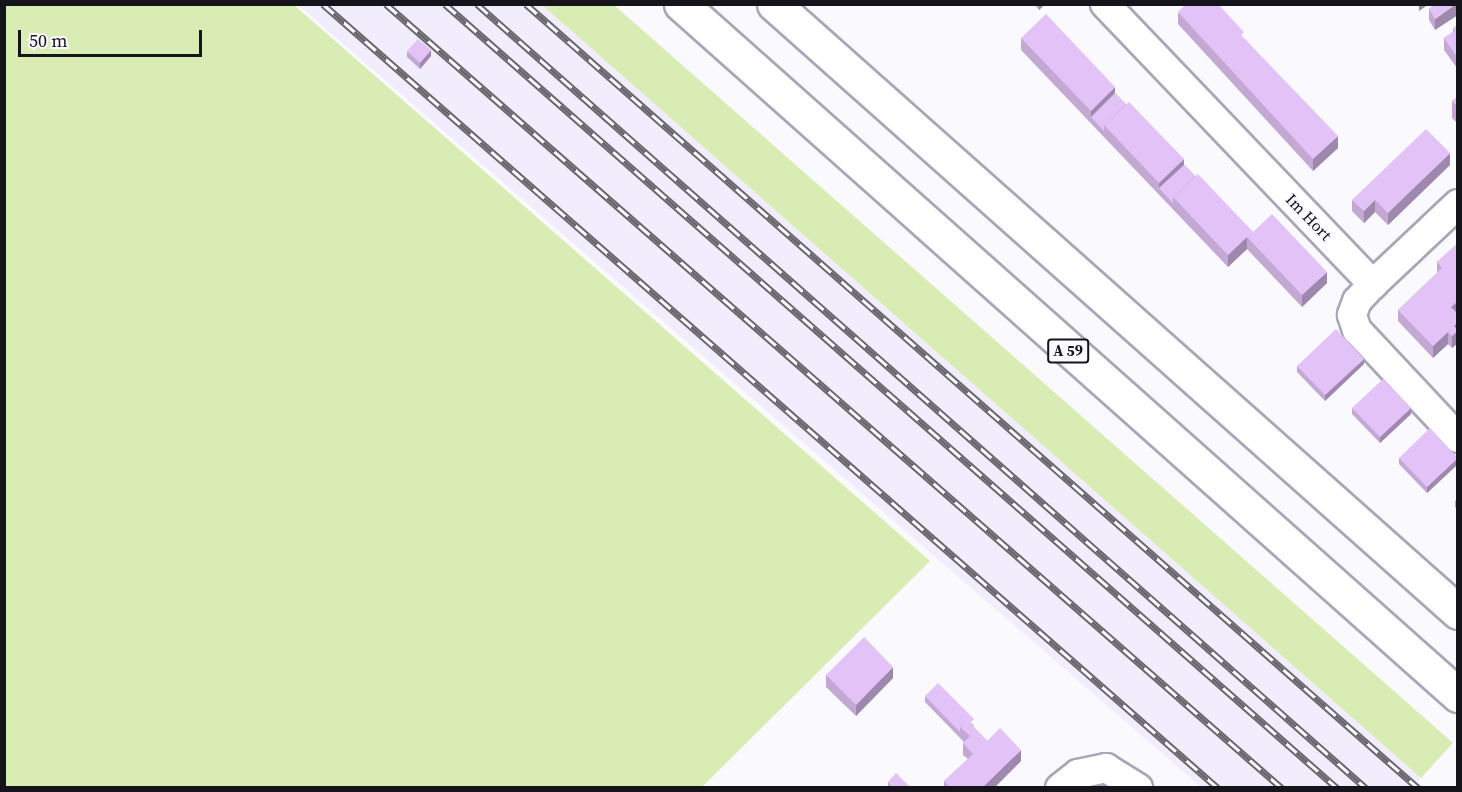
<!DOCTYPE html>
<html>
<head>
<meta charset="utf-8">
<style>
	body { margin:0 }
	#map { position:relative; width:1462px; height:792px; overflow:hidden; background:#faf9fd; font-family:"Source Serif 4",serif }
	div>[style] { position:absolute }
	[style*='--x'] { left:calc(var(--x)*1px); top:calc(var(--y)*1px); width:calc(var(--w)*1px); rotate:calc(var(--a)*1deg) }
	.built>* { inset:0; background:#f1edfc }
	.green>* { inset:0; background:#d8ecb3 }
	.roads { filter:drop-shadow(2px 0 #aaa6b7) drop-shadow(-2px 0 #aaa6b7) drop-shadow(0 2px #aaa6b7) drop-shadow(0 -2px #aaa6b7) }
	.minor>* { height:28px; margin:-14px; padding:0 14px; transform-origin:14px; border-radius:14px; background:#fff }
	.highway>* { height:33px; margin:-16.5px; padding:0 16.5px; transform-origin:16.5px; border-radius:16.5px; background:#fff }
	.rail>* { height:7px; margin-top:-3.5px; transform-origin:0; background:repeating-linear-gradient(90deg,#faf9fd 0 14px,#69676d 0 28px); box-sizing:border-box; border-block:2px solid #69676d }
	.wall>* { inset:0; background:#c3a8d4 }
	.shaded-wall>* { inset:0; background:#9f88ad }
	.building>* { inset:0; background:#e3c3f7 }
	span { translate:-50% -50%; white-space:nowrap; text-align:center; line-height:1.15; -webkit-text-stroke:4.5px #faf9fd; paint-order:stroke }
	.shield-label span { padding:2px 4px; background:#faf9fd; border:2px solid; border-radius:4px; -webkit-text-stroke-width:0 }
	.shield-label { font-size:15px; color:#16141b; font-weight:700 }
	.street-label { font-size:16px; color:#16141b }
	.frame { position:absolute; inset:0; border:6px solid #16141b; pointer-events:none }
	.scale { position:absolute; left:18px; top:30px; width:184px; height:27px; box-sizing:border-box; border:3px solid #16141b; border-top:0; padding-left:8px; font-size:18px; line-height:21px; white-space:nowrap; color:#16141b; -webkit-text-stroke:4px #faf9fd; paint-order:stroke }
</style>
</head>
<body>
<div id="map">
	<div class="built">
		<i style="clip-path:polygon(298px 5px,542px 5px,1421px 778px,1411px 788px,1201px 787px)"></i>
	</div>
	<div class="green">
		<i style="clip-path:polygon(5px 4px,294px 5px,930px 561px,702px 787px,5px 787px)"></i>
		<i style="clip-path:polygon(542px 5px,614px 5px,1453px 743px,1421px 778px)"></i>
	</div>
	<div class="roads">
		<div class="minor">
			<i style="--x:1105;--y:4;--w:388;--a:46.3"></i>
			<i style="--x:1458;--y:204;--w:117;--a:136.7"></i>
			<i style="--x:1373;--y:284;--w:23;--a:133"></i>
			<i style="--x:1357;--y:301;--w:15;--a:110"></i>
			<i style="--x:1352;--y:315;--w:16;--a:72"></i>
			<i style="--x:1357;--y:330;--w:148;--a:46.9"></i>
			<i style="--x:1060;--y:788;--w:23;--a:-38"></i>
			<i style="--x:1078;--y:774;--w:29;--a:-12"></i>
			<i style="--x:1106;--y:768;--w:38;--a:32"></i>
		</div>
		<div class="highway">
			<i style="--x:681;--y:4;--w:1040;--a:41.65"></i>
			<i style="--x:774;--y:4;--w:915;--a:41.63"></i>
		</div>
	</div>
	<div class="rail">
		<i style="--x:323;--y:4;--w:1190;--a:41.22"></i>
		<i style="--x:386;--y:4;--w:1191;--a:41.19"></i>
		<i style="--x:445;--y:4;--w:1188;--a:41.31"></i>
		<i style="--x:477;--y:4;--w:1185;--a:41.41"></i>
		<i style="--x:526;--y:4;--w:1188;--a:41.31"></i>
	</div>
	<div class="wall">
		<i style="clip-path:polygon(1034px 4px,1045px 4px,1039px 10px)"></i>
		<i style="clip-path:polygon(1435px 4px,1435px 30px,1429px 20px,1429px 9px)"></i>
		<i style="clip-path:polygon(1178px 12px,1338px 148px,1313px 171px,1178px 24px)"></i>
		<i style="clip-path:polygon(1458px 25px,1458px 68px,1457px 68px,1444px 50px,1444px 38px,1453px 32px,1453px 28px)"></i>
		<i style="clip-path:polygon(1021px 38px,1115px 93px,1195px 176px,1253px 232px,1327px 283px,1302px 307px,1247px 249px,1228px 267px,1021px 50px)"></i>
		<i style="clip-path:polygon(407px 51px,431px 56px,420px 69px,407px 57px)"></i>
		<i style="clip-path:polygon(1458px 96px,1458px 124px,1452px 118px,1452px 101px)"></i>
		<i style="clip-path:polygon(1450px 165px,1388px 225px,1375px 212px,1364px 223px,1352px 211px,1352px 200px)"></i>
		<i style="clip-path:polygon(1458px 243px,1458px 312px,1456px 313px,1458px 314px,1458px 343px,1452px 348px,1448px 344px,1433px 358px,1398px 321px,1398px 310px,1437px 273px,1437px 262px)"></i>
		<i style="clip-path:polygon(1364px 364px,1325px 401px,1297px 372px,1297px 366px)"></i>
		<i style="clip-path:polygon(1352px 408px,1411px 414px,1380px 443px,1352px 414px)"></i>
		<i style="clip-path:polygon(1458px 457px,1458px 464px,1427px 493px,1399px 464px,1399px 458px)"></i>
		<i style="clip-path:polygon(1458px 499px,1458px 510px,1455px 507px,1455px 501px)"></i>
		<i style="clip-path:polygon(826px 675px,893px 678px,856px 716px,826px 687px)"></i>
		<i style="clip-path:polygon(925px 696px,974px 725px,973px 726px,987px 741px,1021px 761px,994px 788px,944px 788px,944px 781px,968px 759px,963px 755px,963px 743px,964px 742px,925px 702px)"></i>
		<i style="clip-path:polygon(888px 782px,911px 788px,888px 788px)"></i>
	</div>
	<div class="shaded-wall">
		<i style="clip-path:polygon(1039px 4px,1045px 4px,1039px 10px)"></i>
		<i style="clip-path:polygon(1419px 4px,1429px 4px,1419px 11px)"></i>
		<i style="clip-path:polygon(1456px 4px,1458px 4px,1458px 15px,1435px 30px,1435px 19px)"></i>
		<i style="clip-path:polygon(431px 50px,431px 56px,420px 69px,420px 63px)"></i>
		<i style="clip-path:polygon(1115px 87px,1115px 99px,1091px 117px,1091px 122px,1091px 111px)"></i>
		<i style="clip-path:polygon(1338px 136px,1338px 148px,1313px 171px,1313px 159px)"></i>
		<i style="clip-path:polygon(1450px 153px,1450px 165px,1388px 225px,1388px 213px)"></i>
		<i style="clip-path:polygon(1184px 159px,1184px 171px,1159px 188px,1159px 183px)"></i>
		<i style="clip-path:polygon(1375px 200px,1375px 212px,1364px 223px,1364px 211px)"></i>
		<i style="clip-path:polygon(1247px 237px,1247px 249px,1228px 267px,1228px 255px)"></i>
		<i style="clip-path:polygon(1327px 272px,1327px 283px,1302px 307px,1302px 295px)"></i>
		<i style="clip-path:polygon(1458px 301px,1458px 312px,1451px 318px,1451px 307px)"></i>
		<i style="clip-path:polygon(1458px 322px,1458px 343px,1452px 348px,1452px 336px,1454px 326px)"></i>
		<i style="clip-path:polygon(1448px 332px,1448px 344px,1433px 358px,1433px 346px)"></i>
		<i style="clip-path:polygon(1364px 359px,1364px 364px,1325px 401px,1325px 395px)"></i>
		<i style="clip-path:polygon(1411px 408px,1411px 414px,1380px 443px,1380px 437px)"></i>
		<i style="clip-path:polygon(1458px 458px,1458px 464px,1427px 493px,1427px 487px)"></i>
		<i style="clip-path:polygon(893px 667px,893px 678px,856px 716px,856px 705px)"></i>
		<i style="clip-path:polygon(1021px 750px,1021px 761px,994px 788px,982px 788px)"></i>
	</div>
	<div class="building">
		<i style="clip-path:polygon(1186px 4px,1218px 4px,1244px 32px,1241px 35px,1338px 136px,1313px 159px,1178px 12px)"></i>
		<i style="clip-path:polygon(1435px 4px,1456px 4px,1435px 19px,1429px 9px)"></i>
		<i style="clip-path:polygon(1046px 14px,1115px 87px,1091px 111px,1021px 38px)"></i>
		<i style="clip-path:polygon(1458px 25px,1458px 56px,1457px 57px,1444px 38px,1455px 31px,1453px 28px)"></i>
		<i style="clip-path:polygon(418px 39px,431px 50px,420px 63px,407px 51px)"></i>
		<i style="clip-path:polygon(1115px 93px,1126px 104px,1104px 125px,1104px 131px,1091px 117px)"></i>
		<i style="clip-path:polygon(1458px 96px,1458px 107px,1452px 101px)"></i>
		<i style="clip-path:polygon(1129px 102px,1184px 159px,1159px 183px,1104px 125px)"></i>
		<i style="clip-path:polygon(1426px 129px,1450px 153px,1388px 213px,1375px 200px,1364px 211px,1352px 200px)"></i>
		<i style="clip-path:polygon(1184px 165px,1195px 176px,1173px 197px,1173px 203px,1159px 188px)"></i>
		<i style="clip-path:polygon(1198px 174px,1253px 232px,1272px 214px,1327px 272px,1302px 295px,1247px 237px,1228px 255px,1173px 197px)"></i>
		<i style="clip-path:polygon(1458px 243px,1458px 301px,1451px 307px,1458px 314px,1458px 322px,1454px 326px,1458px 331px,1452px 336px,1448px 332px,1433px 346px,1398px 310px,1442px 268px,1437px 262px)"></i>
		<i style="clip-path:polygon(1336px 329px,1364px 359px,1325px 395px,1297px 366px)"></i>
		<i style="clip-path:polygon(1383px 379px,1411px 408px,1380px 437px,1352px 408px)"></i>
		<i style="clip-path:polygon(1430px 428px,1458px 458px,1427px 487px,1399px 458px)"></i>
		<i style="clip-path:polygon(864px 637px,893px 667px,856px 705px,826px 675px)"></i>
		<i style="clip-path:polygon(938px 683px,974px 719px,970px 723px,967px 720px,960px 727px,960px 732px,925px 696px)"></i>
		<i style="clip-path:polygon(967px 720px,987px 741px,1000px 728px,1021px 750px,982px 788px,950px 788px,944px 781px,973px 754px,963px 743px,970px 736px,960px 727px)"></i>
		<i style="clip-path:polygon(896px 773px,911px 788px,893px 788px,888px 782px)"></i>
	</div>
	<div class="shield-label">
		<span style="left:1068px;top:351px">A 59</span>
	</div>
	<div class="street-label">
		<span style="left:1309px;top:217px;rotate:46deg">Im Hort</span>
	</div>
	<div class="frame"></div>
	<div class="scale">50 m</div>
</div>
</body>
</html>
